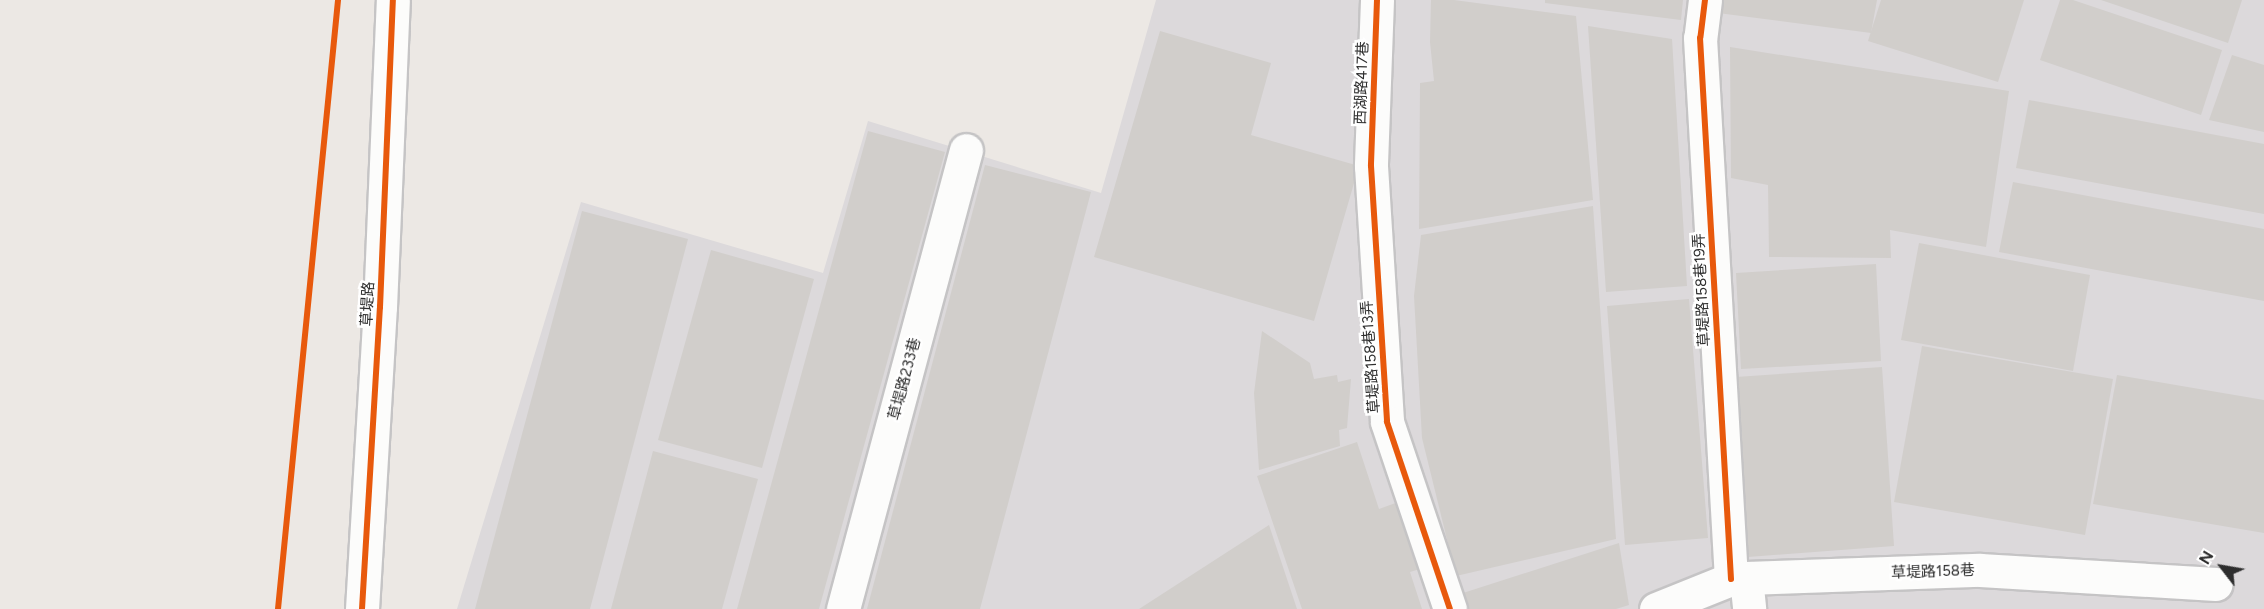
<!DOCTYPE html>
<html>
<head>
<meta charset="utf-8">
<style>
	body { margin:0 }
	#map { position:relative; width:2264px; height:609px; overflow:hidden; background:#ece8e4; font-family:Figtree,"Noto Sans TC",sans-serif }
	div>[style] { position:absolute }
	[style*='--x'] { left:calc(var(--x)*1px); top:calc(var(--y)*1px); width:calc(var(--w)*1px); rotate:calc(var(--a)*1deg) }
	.industrial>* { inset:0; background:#dcd9db }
	.building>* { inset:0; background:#d1cecb }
	.path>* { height:4px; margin-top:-2px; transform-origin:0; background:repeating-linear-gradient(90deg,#c9c9c8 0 4.5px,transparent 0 7.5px) }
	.roads { filter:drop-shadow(2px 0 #c5c4c5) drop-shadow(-2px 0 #c5c4c5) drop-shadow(0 2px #c5c4c5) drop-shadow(0 -2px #c5c4c5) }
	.minor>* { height:33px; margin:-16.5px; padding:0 16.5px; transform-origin:16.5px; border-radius:16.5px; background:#fcfcfb }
	.cycleway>* { height:6px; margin:-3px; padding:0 3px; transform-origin:3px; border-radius:3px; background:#e8590c }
	span { translate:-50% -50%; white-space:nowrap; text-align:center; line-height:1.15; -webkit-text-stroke:5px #fff; paint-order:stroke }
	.street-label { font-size:15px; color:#2e2e2e }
	.north { position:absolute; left:2192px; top:537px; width:60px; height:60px; -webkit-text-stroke:4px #fff; paint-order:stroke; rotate:301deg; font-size:16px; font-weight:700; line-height:24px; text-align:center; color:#2e2e2e }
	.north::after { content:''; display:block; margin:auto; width:21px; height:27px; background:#2e2e2e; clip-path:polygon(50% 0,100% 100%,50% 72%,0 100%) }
</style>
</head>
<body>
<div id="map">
	<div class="industrial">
		<i style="clip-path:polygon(1156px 0,2264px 0,2264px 609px,457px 609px,581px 202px,823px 273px,868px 121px,1101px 193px)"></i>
	</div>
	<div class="building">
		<i style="clip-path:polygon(1431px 0,1454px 0,1576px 16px,1593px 200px,1419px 229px,1420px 83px,1434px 81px,1430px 42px)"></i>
		<i style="clip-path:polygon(1545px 0,1683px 0,1681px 20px,1545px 3px)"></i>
		<i style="clip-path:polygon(1720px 0,1877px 0,1871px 33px,1718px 13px)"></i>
		<i style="clip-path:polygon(1881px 0,2024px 0,1998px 82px,1868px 41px)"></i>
		<i style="clip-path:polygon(2060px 0,2073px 0,2222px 50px,2201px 115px,2040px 60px)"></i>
		<i style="clip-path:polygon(2101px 0,2242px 0,2228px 43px)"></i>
		<i style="clip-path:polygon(1588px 26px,1672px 39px,1687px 286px,1606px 292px)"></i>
		<i style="clip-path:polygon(1160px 31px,1271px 63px,1251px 135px,1359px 166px,1314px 321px,1094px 257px)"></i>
		<i style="clip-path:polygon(1730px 47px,2009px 91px,1986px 247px,1890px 230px,1891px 258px,1769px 257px,1768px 185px,1731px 178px)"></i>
		<i style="clip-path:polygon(2232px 55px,2264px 65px,2264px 132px,2209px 120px)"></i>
		<i style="clip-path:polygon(2029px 100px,2264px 144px,2264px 214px,2016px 168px)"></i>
		<i style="clip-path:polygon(868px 131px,945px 152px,819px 609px,737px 609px)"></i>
		<i style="clip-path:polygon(985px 165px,1091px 192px,980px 609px,867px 609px)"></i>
		<i style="clip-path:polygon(2013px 182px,2264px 229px,2264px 301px,1999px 252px)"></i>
		<i style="clip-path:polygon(1593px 206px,1616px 539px,1456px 576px,1422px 438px,1414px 296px,1421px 235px)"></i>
		<i style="clip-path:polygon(582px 211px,688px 239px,590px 609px,475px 609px)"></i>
		<i style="clip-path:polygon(1919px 243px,2090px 275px,2073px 371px,1901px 340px)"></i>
		<i style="clip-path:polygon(711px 250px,814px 279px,762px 468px,658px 440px)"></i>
		<i style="clip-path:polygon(1876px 264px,1881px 361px,1741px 369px,1736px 273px)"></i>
		<i style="clip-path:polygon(1689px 299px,1708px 538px,1625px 545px,1607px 306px)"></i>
		<i style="clip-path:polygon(1262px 331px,1310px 363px,1314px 379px,1337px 375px,1338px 382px,1351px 379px,1347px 428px,1339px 430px,1340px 446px,1259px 470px,1254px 393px)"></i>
		<i style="clip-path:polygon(1922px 346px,2113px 379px,2085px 535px,1894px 502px)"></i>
		<i style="clip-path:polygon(1882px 367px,1894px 546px,1748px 557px,1736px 377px)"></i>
		<i style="clip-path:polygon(2117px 375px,2264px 400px,2264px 533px,2093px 504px)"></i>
		<i style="clip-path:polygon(1357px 442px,1379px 509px,1401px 501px,1423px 568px,1410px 572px,1422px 609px,1302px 609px,1257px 476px)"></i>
		<i style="clip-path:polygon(653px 451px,758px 479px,722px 609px,611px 609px)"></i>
		<i style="clip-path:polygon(1269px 525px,1297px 609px,1139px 609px)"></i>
		<i style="clip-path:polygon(1619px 543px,1629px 605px,1616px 609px,1468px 609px,1463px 593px)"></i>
	</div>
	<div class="path">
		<i style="--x:278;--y:609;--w:612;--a:-84.37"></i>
	</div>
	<div class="roads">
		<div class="minor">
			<i style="--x:1377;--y:0;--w:166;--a:92.1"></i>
			<i style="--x:1371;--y:166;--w:256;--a:86.4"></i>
			<i style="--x:1387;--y:422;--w:197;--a:71.4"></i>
			<i style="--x:1705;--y:0;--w:38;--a:97"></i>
			<i style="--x:1700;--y:38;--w:542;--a:86.72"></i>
			<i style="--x:1746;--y:578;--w:31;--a:84"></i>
			<i style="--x:362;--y:609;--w:303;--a:-86.6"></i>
			<i style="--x:380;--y:307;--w:307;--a:-87.6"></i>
			<i style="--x:843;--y:609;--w:475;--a:-75"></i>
			<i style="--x:1656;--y:609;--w:81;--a:-21.8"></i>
			<i style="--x:1731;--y:579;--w:15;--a:-4"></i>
			<i style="--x:1746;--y:578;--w:234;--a:-2"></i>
			<i style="--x:1980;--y:570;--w:236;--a:3.4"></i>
		</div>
	</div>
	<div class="cycleway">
		<i style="--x:1377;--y:0;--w:166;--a:92.1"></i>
		<i style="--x:1371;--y:166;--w:256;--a:86.4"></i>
		<i style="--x:1387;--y:422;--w:197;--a:71.4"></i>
		<i style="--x:1705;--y:0;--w:38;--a:97"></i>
		<i style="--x:1700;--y:38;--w:542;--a:86.72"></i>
		<i style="--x:278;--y:609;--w:612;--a:-84.37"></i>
		<i style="--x:362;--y:609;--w:303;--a:-86.6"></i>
		<i style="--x:380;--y:307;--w:307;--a:-87.6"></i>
	</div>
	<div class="street-label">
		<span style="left:1362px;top:83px;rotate:-88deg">西湖路417巷</span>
		<span style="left:1702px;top:290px;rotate:-93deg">草堤路158巷19弄</span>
		<span style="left:368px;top:304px;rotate:-87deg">草堤路</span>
		<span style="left:1371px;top:357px;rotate:-94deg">草堤路158巷13弄</span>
		<span style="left:905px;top:379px;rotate:-75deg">草堤路233巷</span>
		<span style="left:1933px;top:572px;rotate:-2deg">草堤路158巷</span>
	</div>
	<div class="north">N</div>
</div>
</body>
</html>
